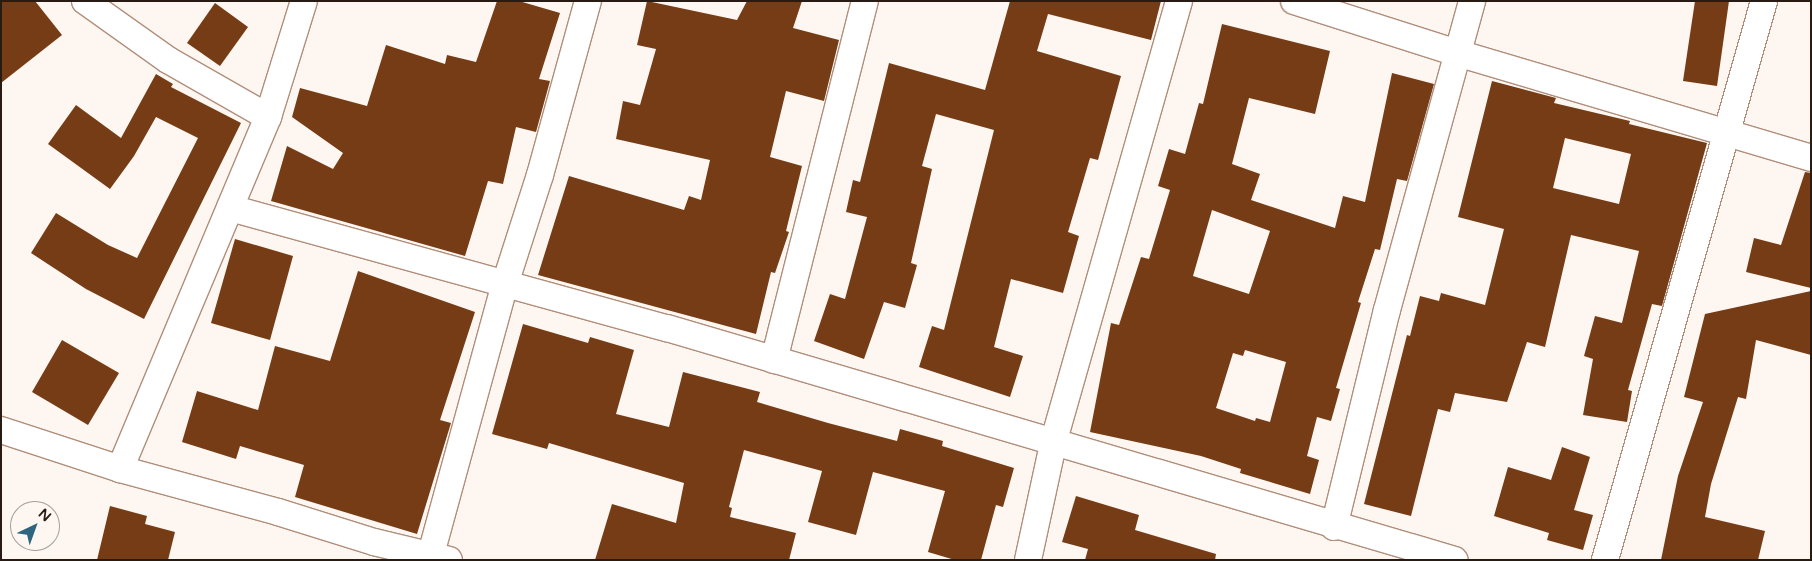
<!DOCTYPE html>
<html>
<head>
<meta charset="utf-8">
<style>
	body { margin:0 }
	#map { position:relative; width:1812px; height:561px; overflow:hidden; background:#fdf6f1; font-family:"Varela Round",sans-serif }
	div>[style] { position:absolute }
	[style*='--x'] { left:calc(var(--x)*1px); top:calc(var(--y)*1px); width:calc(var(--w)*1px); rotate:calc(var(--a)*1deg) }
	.building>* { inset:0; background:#763c15 }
	.roads { filter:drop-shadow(1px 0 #b08e7b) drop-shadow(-1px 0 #b08e7b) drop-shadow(0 1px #b08e7b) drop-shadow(0 -1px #b08e7b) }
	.street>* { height:26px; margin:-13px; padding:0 13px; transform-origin:13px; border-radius:13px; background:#fff }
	span { translate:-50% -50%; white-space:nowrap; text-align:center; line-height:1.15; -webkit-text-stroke:5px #fdf6f1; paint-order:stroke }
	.frame { position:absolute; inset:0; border:2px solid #281b14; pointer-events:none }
	.north { position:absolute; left:10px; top:501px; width:50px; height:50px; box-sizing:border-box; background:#fdf6f1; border:1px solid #a89e99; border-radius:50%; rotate:42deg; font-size:14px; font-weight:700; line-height:20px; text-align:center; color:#281b14 }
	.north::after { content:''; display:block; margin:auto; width:18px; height:22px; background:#2e6680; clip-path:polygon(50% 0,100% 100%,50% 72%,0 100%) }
</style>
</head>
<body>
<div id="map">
	<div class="building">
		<i style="clip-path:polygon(1px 1px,35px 1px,62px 35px,1px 83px)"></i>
		<i style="clip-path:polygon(497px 1px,519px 1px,560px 13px,539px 79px,550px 81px,536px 132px,516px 127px,503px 184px,488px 181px,465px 256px,271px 201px,287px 146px,333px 169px,343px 153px,292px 117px,300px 88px,367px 106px,386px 45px,445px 64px,447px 55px,476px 62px)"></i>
		<i style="clip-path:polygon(647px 1px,737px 20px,747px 1px,802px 1px,793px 28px,839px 40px,824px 101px,786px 91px,770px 157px,802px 166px,786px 231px,789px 232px,775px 273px,771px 272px,756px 334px,538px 275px,569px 176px,684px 210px,689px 196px,701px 200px,710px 160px,616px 139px,623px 101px,640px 105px,656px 49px,637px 45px)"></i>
		<i style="clip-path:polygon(1010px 1px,1161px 1px,1151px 40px,1048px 14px,1037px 51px,1121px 76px,1098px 160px,1090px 158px,1068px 232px,1079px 236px,1063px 293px,1011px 279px,994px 347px,1023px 356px,1010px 397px,919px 367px,932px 326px,944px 330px,994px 130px,936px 114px,922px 166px,932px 169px,911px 263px,917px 265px,905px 308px,884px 302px,864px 359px,814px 341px,830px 294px,845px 299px,867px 217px,846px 212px,853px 180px,860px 182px,889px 63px,985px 90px)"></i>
		<i style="clip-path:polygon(1695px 1px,1729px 1px,1717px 86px,1683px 81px)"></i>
		<i style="clip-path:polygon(215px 3px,248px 27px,220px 66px,187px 43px)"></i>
		<i style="clip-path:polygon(evenodd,1222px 24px,1330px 51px,1315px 114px,1249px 98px,1232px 164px,1260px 174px,1251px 200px,1335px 228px,1343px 196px,1365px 202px,1392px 73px,1434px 84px,1407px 181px,1397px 179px,1380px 250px,1375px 249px,1358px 302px,1361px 303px,1336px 388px,1340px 389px,1331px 421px,1317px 417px,1307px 456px,1319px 460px,1310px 494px,1240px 473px,1241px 469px,1201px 456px,1090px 432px,1111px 323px,1119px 325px,1141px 257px,1149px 259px,1170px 190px,1158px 186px,1169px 149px,1185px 154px,1199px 103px,1203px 104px,1222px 24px,1212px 210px,1270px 231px,1249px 294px,1193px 276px,1212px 210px,1222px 24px,1245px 350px,1286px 362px,1270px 422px,1256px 418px,1255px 421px,1216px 408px,1233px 353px,1243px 356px,1245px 350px)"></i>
		<i style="clip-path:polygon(156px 74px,173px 84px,171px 87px,241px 123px,144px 319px,86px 289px,31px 253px,56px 213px,108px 245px,137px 258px,198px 138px,156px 117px,134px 156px,110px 189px,48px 144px,76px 105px,121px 138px)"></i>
		<i style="clip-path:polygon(evenodd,1492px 81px,1556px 98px,1554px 103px,1630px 121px,1629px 124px,1707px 143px,1662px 306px,1652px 304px,1628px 390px,1632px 391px,1627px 422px,1583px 415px,1593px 359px,1584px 356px,1595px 316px,1622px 323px,1639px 251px,1571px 235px,1545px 347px,1527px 342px,1507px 402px,1455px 393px,1450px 412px,1438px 409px,1411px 516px,1364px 504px,1407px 335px,1410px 336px,1420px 296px,1439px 301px,1441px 293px,1485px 305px,1504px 229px,1458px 217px,1492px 81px,1565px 138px,1631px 154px,1619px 204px,1553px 188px,1565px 138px)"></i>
		<i style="clip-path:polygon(1805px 172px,1811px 173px,1811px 288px,1746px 272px,1754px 238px,1781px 245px)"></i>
		<i style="clip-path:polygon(235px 239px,293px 256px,270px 340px,211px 323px)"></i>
		<i style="clip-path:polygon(358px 271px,475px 312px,440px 420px,451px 423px,417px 534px,295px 497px,304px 465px,240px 446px,236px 459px,182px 442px,197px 391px,258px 410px,275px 346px,330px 361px)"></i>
		<i style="clip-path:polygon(1811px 291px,1811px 355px,1756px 340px,1746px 399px,1738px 397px,1711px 484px,1705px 517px,1765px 531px,1758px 560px,1661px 560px,1678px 476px,1703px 402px,1684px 397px,1705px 314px)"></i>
		<i style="clip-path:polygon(523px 324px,588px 343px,590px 337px,634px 350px,616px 414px,669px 427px,683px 372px,760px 392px,757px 402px,828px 423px,897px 441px,900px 429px,943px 441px,942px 446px,1014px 468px,1003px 507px,996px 505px,981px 560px,955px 560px,928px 552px,945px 491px,873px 472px,856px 535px,808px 522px,822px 471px,744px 450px,729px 507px,732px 508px,730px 517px,796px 533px,789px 560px,595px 560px,612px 504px,676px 523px,684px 483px,549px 443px,547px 449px,492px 434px)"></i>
		<i style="clip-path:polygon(62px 340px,119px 373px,88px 425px,32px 392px)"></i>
		<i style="clip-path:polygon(1562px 447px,1590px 457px,1574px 510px,1593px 515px,1583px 550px,1547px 540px,1549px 533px,1494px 516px,1508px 467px,1551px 480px)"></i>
		<i style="clip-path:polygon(1076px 496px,1139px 515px,1135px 530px,1216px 554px,1215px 560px,1085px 560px,1088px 549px,1062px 542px)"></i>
		<i style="clip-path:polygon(110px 506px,147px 516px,145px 524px,175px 532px,168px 560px,97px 560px)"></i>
	</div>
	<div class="roads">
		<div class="street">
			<i style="--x:85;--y:1;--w:102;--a:35.4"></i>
			<i style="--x:168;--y:60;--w:115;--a:29.7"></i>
			<i style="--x:1294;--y:1;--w:171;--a:17.7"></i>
			<i style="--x:1457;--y:53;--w:369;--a:16.5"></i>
			<i style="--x:230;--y:208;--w:453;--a:15.4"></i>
			<i style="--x:667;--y:328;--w:821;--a:16.41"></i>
			<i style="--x:774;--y:360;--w:370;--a:-75.8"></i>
			<i style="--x:1;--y:430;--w:125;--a:18.1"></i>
			<i style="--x:120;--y:469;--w:164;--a:15.2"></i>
			<i style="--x:278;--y:512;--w:101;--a:17.4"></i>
			<i style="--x:374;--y:542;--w:77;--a:13.5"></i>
			<i style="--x:120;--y:469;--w:382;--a:-67.2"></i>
			<i style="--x:268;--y:117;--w:121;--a:-72.8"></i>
			<i style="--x:1334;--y:527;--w:223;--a:-76.3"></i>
			<i style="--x:1387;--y:310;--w:320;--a:-74.6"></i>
			<i style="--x:431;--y:554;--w:280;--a:-74.7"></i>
			<i style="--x:505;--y:284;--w:114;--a:-72.2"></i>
			<i style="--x:540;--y:175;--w:180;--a:-74.6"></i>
			<i style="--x:1028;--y:560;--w:123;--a:-77.8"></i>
			<i style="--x:1054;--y:440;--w:456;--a:-74.1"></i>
			<i style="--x:1605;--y:560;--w:581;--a:-74.12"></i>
		</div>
	</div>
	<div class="frame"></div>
	<div class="north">N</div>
</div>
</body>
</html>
